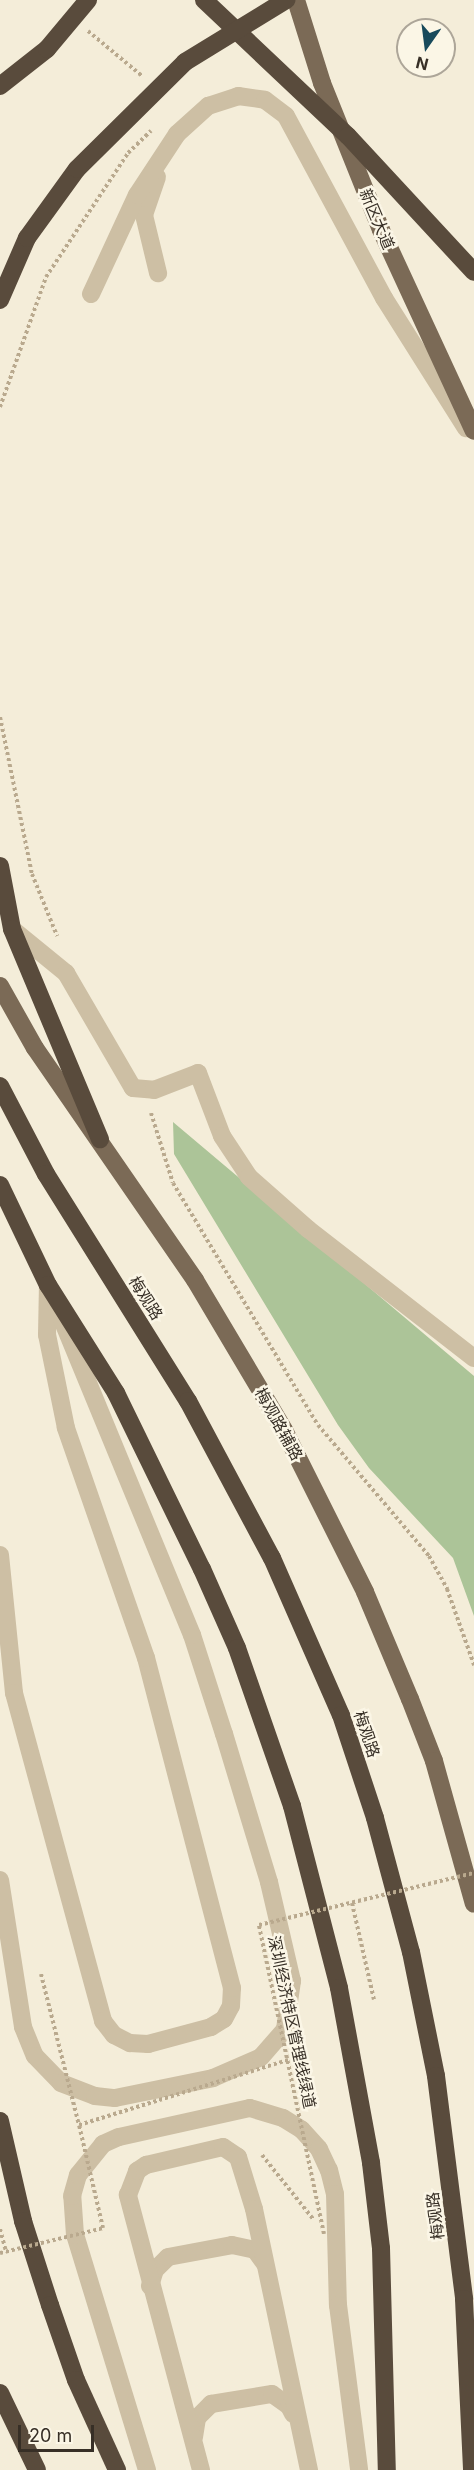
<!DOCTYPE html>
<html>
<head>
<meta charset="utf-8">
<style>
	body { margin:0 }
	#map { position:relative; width:474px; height:2470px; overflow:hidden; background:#f4edd9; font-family:Inter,"Noto Sans SC",sans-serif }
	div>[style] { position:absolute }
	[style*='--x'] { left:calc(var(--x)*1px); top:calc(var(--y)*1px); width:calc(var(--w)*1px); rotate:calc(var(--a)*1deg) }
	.green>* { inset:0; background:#acc498 }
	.path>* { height:4px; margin-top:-2px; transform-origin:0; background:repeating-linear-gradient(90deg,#b9a98e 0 3px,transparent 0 6px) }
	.minor>* { height:18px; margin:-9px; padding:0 9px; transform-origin:9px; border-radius:9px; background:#cdbfa4 }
	.major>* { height:18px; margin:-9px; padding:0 9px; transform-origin:9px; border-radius:9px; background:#7b6a56 }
	.highway>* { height:18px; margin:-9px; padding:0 9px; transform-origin:9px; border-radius:9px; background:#594b3c }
	.path-bridge>* { height:4px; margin-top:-2px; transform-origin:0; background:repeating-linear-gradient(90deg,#b9a98e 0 3px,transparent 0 6px) }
	.highway-bridge>* { height:18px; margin:-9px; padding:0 9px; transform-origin:9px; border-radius:9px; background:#594b3c }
	span { translate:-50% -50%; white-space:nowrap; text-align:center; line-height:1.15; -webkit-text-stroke:5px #fbf6e6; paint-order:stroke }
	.street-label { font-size:16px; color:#372f26 }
	.north { position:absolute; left:396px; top:18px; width:60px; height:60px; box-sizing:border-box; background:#fbf6e6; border:2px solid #ada699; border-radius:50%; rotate:194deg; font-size:16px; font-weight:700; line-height:24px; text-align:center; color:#372f26 }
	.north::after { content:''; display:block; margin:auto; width:21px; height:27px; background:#184a5c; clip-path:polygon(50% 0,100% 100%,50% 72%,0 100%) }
	.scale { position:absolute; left:18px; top:2425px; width:76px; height:27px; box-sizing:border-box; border:3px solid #372f26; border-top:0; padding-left:8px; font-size:18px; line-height:21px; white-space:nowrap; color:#372f26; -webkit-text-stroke:4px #fbf6e6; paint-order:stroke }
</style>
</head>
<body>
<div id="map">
	<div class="green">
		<i style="clip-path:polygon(173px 1122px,474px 1376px,474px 1616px,453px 1558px,369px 1468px,338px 1425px,174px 1154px)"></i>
	</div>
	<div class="path">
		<i style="--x:88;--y:31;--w:70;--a:39.8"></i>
		<i style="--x:0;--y:407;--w:138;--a:-70.5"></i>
		<i style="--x:46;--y:277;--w:149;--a:-56.5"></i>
		<i style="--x:128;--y:153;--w:32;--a:-44"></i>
		<i style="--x:0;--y:717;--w:160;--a:78.5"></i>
		<i style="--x:32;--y:874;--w:67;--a:68"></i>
		<i style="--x:151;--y:1113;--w:73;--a:72.6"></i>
		<i style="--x:173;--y:1183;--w:282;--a:59.1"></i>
		<i style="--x:318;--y:1425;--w:172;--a:49.7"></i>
		<i style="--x:429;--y:1556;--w:38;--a:61"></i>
		<i style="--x:447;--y:1589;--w:81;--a:70.4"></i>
		<i style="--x:352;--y:1903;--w:99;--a:77.2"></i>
		<i style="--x:262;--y:2155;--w:82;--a:51.4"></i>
		<i style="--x:0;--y:2229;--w:24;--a:75"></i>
	</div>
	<div class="minor">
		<i style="--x:157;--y:177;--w:40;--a:108.9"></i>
		<i style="--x:144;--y:215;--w:60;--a:76.4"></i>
		<i style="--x:91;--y:294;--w:109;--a:-65.1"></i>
		<i style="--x:137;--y:195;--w:73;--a:-56.7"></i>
		<i style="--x:177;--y:134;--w:42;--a:-42.1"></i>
		<i style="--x:208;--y:106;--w:32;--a:-18"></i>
		<i style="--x:238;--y:96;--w:27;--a:8"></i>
		<i style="--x:265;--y:100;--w:26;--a:37"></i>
		<i style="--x:286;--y:116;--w:207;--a:61.7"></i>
		<i style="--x:384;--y:298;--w:154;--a:57.8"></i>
		<i style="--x:12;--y:929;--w:70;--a:39.2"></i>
		<i style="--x:66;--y:973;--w:133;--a:59.8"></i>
		<i style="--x:133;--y:1088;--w:21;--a:5"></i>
		<i style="--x:154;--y:1090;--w:47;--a:-21.1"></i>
		<i style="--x:198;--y:1073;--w:67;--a:69.1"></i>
		<i style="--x:222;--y:1136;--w:49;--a:56.6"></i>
		<i style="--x:249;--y:1177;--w:79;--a:41.4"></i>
		<i style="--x:308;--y:1229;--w:210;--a:37.9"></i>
		<i style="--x:0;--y:1555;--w:139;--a:84.2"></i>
		<i style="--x:14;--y:1693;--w:340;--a:74.8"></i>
		<i style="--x:103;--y:2021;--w:18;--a:52"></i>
		<i style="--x:114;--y:2035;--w:18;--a:27"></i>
		<i style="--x:130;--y:2043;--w:18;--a:3"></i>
		<i style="--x:148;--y:2044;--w:65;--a:-15.1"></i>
		<i style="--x:211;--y:2027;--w:15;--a:-32"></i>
		<i style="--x:224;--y:2019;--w:15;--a:-62"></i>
		<i style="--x:231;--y:2006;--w:18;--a:-87"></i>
		<i style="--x:232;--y:1988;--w:341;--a:-104.6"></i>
		<i style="--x:146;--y:1658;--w:244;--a:-109.2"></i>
		<i style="--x:66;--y:1428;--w:95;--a:-101.5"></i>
		<i style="--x:47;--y:1335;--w:50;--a:-88.9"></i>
		<i style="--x:0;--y:1880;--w:149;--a:81.1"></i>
		<i style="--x:23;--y:2027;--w:31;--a:68"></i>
		<i style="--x:35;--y:2056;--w:37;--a:46"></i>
		<i style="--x:61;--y:2083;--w:36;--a:21"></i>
		<i style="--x:95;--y:2096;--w:20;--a:6"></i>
		<i style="--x:115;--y:2098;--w:100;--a:-11.5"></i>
		<i style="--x:213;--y:2078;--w:52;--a:-23.6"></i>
		<i style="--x:261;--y:2057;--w:37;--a:-49"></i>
		<i style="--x:285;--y:2029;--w:49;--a:-81.7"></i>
		<i style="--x:292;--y:1981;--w:102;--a:-103.1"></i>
		<i style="--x:269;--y:1882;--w:155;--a:-106.9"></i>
		<i style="--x:224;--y:1734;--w:104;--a:-107.9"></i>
		<i style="--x:192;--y:1635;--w:355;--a:-112.4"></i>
		<i style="--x:150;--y:2286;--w:17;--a:-73"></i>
		<i style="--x:155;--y:2270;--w:18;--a:-45"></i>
		<i style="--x:168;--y:2257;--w:65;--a:-10.6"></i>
		<i style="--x:232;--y:2245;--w:24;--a:12"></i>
		<i style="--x:255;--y:2250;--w:17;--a:54"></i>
		<i style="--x:194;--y:2437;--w:19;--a:-81"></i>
		<i style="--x:197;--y:2418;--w:20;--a:-45"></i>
		<i style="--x:211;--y:2404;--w:62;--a:-9.3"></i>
		<i style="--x:272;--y:2394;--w:21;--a:35"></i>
		<i style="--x:289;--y:2406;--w:9;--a:63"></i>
		<i style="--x:147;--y:2470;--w:246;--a:-107"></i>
		<i style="--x:75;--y:2235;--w:39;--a:-94"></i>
		<i style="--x:72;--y:2196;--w:22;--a:-74"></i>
		<i style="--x:78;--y:2175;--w:40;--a:-51"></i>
		<i style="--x:103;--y:2144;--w:17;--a:-24"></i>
		<i style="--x:119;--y:2137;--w:134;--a:-12.5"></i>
		<i style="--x:250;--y:2108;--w:34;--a:17"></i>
		<i style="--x:283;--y:2118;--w:22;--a:32"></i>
		<i style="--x:302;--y:2130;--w:25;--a:48"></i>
		<i style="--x:319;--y:2149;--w:23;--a:65"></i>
		<i style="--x:329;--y:2170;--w:25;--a:76"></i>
		<i style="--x:335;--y:2194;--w:111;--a:88.5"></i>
		<i style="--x:338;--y:2305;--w:166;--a:82.7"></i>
		<i style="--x:201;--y:2470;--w:285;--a:-104.9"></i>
		<i style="--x:128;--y:2195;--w:26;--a:-69"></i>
		<i style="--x:137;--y:2171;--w:11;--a:-34"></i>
		<i style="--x:146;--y:2165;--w:79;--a:-13.2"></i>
		<i style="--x:223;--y:2147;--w:18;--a:34"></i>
		<i style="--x:238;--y:2157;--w:54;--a:72.9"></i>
		<i style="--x:254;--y:2209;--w:267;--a:78.1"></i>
	</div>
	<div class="major">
		<i style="--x:296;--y:0;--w:87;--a:72.6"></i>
		<i style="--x:322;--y:83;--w:158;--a:68.1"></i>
		<i style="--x:381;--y:230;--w:221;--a:65.2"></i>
		<i style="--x:0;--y:986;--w:71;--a:60.6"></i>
		<i style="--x:35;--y:1048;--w:282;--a:55.4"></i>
		<i style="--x:195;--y:1280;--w:174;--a:59.3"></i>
		<i style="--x:284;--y:1430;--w:181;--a:63.4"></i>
		<i style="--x:365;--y:1592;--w:116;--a:67.2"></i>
		<i style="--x:410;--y:1699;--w:66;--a:68.8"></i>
		<i style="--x:434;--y:1761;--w:148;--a:74.4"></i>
	</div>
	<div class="highway">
		<i style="--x:0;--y:300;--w:68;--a:-66.5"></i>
		<i style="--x:0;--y:866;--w:64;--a:79.2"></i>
		<i style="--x:12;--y:929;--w:228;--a:67.3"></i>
		<i style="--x:0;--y:1086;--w:99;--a:62.4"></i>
		<i style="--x:46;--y:1174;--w:268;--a:58"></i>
		<i style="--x:188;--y:1401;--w:178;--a:61.9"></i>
		<i style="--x:272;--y:1558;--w:171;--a:66.3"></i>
		<i style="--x:341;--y:1715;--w:108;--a:71.7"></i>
		<i style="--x:375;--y:1818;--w:139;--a:75"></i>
		<i style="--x:411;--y:1952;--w:126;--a:78.6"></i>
		<i style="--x:436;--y:2076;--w:225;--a:82.8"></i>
		<i style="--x:464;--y:2299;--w:171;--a:87.3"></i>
		<i style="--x:0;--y:1185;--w:111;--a:64.4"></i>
		<i style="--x:48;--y:1285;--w:128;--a:57.8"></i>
		<i style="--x:116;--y:1393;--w:196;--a:64"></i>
		<i style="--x:202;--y:1569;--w:86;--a:66.1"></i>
		<i style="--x:237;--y:1648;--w:167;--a:70.8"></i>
		<i style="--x:292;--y:1806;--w:188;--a:75.5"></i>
		<i style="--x:339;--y:1988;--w:178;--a:79.6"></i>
		<i style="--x:371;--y:2163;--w:86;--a:83.3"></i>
		<i style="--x:381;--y:2248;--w:222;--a:88.5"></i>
		<i style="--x:0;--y:2121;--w:103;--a:77"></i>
		<i style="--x:23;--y:2221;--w:88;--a:72.2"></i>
		<i style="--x:50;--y:2305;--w:79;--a:70.9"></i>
		<i style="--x:76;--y:2380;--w:99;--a:65.5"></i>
		<i style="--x:0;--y:2393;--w:85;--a:64.3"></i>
	</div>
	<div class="path-bridge">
		<i style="--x:41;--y:1974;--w:156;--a:75.9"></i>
		<i style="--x:324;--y:2234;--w:316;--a:-101.9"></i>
		<i style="--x:259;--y:1925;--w:221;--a:-13.6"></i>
		<i style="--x:0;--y:2253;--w:106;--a:-13.6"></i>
		<i style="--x:103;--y:2228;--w:106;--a:-103.1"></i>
		<i style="--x:79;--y:2125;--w:219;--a:-17.3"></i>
	</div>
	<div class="highway-bridge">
		<i style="--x:204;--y:0;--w:198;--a:43.4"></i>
		<i style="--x:348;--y:136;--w:185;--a:47.2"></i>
		<i style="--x:0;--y:86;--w:60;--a:-38.2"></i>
		<i style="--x:47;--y:49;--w:64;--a:-50.1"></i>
		<i style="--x:27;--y:238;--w:85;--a:-54.1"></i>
		<i style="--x:77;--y:169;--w:152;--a:-44.7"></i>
		<i style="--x:185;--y:62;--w:119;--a:-31.5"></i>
	</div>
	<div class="street-label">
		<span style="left:377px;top:219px;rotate:67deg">新区大道</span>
		<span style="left:146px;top:1298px;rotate:58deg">梅观路</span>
		<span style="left:279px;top:1424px;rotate:61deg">梅观路辅路</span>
		<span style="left:367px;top:1734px;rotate:71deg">梅观路</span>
		<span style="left:292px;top:2022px;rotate:78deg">深圳经济特区管理线绿道</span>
		<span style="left:435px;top:2216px;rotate:-97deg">梅观路</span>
	</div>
	<div class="north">N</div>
	<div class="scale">20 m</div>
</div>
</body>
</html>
